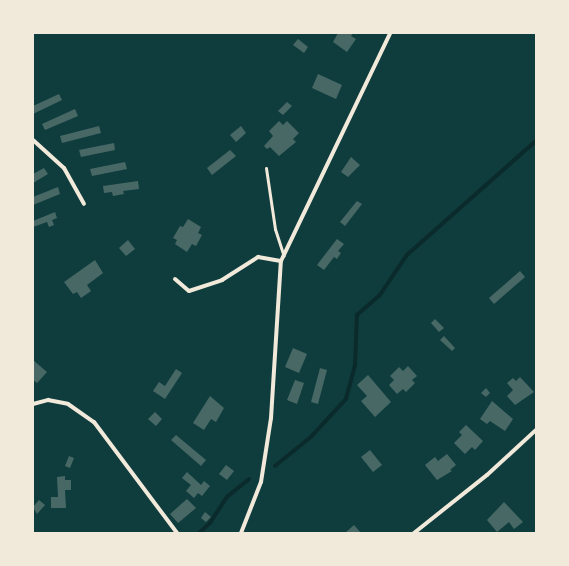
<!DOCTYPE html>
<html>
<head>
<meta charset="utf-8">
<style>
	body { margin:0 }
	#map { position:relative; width:569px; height:566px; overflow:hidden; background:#0f3d3e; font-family:"Noto Sans",sans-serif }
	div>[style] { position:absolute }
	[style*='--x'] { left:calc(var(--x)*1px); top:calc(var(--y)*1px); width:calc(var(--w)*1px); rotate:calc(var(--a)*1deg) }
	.stream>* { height:3.5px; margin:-1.75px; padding:0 1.75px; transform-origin:1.75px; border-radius:1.75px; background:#0a2a2b }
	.building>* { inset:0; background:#486865 }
	.service>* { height:3px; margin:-1.5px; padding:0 1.5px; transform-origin:1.5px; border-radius:1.5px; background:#f1e9da }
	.minor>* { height:4px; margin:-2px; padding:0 2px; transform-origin:2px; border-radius:2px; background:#f1e9da }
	span { translate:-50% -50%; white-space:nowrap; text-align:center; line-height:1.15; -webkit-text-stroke:3px #f1e9da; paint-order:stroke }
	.frame { position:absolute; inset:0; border:34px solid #f1e9da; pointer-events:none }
</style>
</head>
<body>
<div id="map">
	<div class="stream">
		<i style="--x:275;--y:466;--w:46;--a:-38.9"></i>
		<i style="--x:311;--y:437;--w:52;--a:-47.4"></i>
		<i style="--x:346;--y:399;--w:34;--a:-75"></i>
		<i style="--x:355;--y:366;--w:51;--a:-87.8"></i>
		<i style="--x:357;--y:315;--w:30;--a:-41"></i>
		<i style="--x:380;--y:295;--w:48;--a:-56"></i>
		<i style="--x:407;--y:255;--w:172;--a:-41.5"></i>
		<i style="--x:199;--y:533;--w:15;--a:-42"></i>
		<i style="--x:210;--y:523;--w:31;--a:-57"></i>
		<i style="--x:227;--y:497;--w:28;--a:-39"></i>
	</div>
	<div class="building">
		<i style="clip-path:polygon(338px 33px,353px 33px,351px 36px,356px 39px,347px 52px,333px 42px)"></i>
		<i style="clip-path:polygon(298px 39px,308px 47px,304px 53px,293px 45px)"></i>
		<i style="clip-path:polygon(318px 74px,342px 85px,336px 99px,312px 88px)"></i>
		<i style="clip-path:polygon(59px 94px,62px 100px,33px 114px,33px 106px)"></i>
		<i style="clip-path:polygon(287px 102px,292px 106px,283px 115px,278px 111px)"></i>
		<i style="clip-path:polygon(75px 109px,78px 116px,45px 130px,42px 124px)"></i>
		<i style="clip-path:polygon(279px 121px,283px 125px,287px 121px,299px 133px,293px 139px,296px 142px,279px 156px,270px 147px,267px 149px,264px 146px,273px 136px,269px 131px)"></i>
		<i style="clip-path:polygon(99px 126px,101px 133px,62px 143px,60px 136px)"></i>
		<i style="clip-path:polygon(241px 126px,246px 133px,236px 142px,230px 135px)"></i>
		<i style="clip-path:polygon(114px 143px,115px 150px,81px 157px,79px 150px)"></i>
		<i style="clip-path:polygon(230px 150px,236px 156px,212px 175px,207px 168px)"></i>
		<i style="clip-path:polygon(351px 157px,360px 165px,348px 177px,341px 172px)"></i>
		<i style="clip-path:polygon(125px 162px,127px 169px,92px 176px,90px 169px)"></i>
		<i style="clip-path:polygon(44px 168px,48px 174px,33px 183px,33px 174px)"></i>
		<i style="clip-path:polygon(138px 181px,139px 189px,123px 191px,124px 194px,113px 196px,112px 192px,104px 193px,103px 186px)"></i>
		<i style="clip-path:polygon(58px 187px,60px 194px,33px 205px,33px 197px)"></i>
		<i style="clip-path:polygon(357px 201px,362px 204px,345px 226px,340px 222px)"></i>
		<i style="clip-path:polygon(55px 212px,57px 218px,52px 220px,54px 225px,49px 227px,47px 222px,33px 227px,33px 221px)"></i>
		<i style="clip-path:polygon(188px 219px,201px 227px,198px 233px,202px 235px,196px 246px,192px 244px,187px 252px,175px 244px,177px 240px,173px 238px,180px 226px,183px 227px)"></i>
		<i style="clip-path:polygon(337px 239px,344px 244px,338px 251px,341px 253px,337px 259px,334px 257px,324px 270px,317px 265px)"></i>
		<i style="clip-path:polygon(128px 240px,135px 249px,126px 256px,119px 248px)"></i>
		<i style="clip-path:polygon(95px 260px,103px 273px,87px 285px,91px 291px,81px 298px,77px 292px,73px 294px,64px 282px)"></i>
		<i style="clip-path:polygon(520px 271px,525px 277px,494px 304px,489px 298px)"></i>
		<i style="clip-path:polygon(435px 319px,444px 328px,439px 332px,431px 323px)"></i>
		<i style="clip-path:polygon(444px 336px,455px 348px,452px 351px,440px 340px)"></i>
		<i style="clip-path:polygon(293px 348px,307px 354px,299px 373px,285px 367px)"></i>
		<i style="clip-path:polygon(33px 360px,47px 372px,37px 383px,33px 380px)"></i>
		<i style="clip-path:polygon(408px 366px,417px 376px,412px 380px,415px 383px,406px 392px,403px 389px,397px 394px,389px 385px,394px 380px,390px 376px,399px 367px,403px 371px)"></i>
		<i style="clip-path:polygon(320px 368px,327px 370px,318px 404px,311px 402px)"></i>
		<i style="clip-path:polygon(176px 369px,182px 373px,165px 399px,153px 391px,159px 382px,165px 386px)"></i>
		<i style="clip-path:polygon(368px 375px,391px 402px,375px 417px,361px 401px,367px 396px,357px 385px)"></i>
		<i style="clip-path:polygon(520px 377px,534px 392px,515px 405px,507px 396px,513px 390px,507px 383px,513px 378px,516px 381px)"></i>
		<i style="clip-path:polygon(295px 380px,304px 383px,297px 404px,287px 400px)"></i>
		<i style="clip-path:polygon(486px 388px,490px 393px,486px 397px,481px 393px)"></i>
		<i style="clip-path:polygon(210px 396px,224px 408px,216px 422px,211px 419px,204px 430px,193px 423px)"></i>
		<i style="clip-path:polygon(492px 401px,513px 419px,505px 431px,490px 421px,487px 424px,480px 419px)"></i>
		<i style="clip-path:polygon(155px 412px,162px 419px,156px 426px,148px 419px)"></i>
		<i style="clip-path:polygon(466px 425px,483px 441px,475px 450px,472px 447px,465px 454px,454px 443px,462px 435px,459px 432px)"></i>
		<i style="clip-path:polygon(176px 435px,206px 460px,201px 466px,171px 440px)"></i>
		<i style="clip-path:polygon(370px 450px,382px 465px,373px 472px,361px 457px)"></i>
		<i style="clip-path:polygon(447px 454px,456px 465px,450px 470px,452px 471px,437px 480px,425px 465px,435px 457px,438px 461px)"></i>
		<i style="clip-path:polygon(69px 456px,74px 458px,70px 468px,65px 466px)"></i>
		<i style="clip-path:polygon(226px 465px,234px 471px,227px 480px,219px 474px)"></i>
		<i style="clip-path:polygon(187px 472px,201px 485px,204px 481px,210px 486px,202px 496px,198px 493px,194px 498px,186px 491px,191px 485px,182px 478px)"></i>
		<i style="clip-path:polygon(65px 476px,65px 480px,71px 480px,71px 490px,65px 490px,66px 508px,51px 508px,51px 497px,58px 497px,57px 477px)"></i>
		<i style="clip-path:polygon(187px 499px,196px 508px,178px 523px,170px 514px)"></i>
		<i style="clip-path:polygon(39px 500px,45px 505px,37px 514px,33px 507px)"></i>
		<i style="clip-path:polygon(504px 502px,523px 522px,514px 529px,509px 522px,497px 532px,487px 520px)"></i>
		<i style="clip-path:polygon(205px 512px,211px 517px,206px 522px,201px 518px)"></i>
		<i style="clip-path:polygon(354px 525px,361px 533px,345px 533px)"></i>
	</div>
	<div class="service">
		<i style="--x:266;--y:168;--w:62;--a:81.6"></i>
		<i style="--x:275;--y:229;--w:28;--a:72"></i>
	</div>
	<div class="minor">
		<i style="--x:33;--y:140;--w:42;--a:42.1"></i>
		<i style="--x:64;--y:168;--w:41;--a:60.9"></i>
		<i style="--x:175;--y:279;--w:18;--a:41"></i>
		<i style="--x:189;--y:291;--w:35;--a:-18"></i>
		<i style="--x:222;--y:280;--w:43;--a:-32.6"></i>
		<i style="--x:258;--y:257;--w:23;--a:10"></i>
		<i style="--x:33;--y:404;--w:16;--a:-15"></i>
		<i style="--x:48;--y:400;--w:20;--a:11"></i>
		<i style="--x:68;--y:404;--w:32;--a:35"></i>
		<i style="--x:94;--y:422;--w:139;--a:53.2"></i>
		<i style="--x:241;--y:533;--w:55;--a:-68.6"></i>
		<i style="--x:261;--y:482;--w:65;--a:-81.1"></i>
		<i style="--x:271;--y:418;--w:157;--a:-86.4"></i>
		<i style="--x:281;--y:261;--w:253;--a:-64.4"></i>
		<i style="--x:414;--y:533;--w:93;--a:-38.5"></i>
		<i style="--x:487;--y:475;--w:67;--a:-42.6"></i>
	</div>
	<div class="frame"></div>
</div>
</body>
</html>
